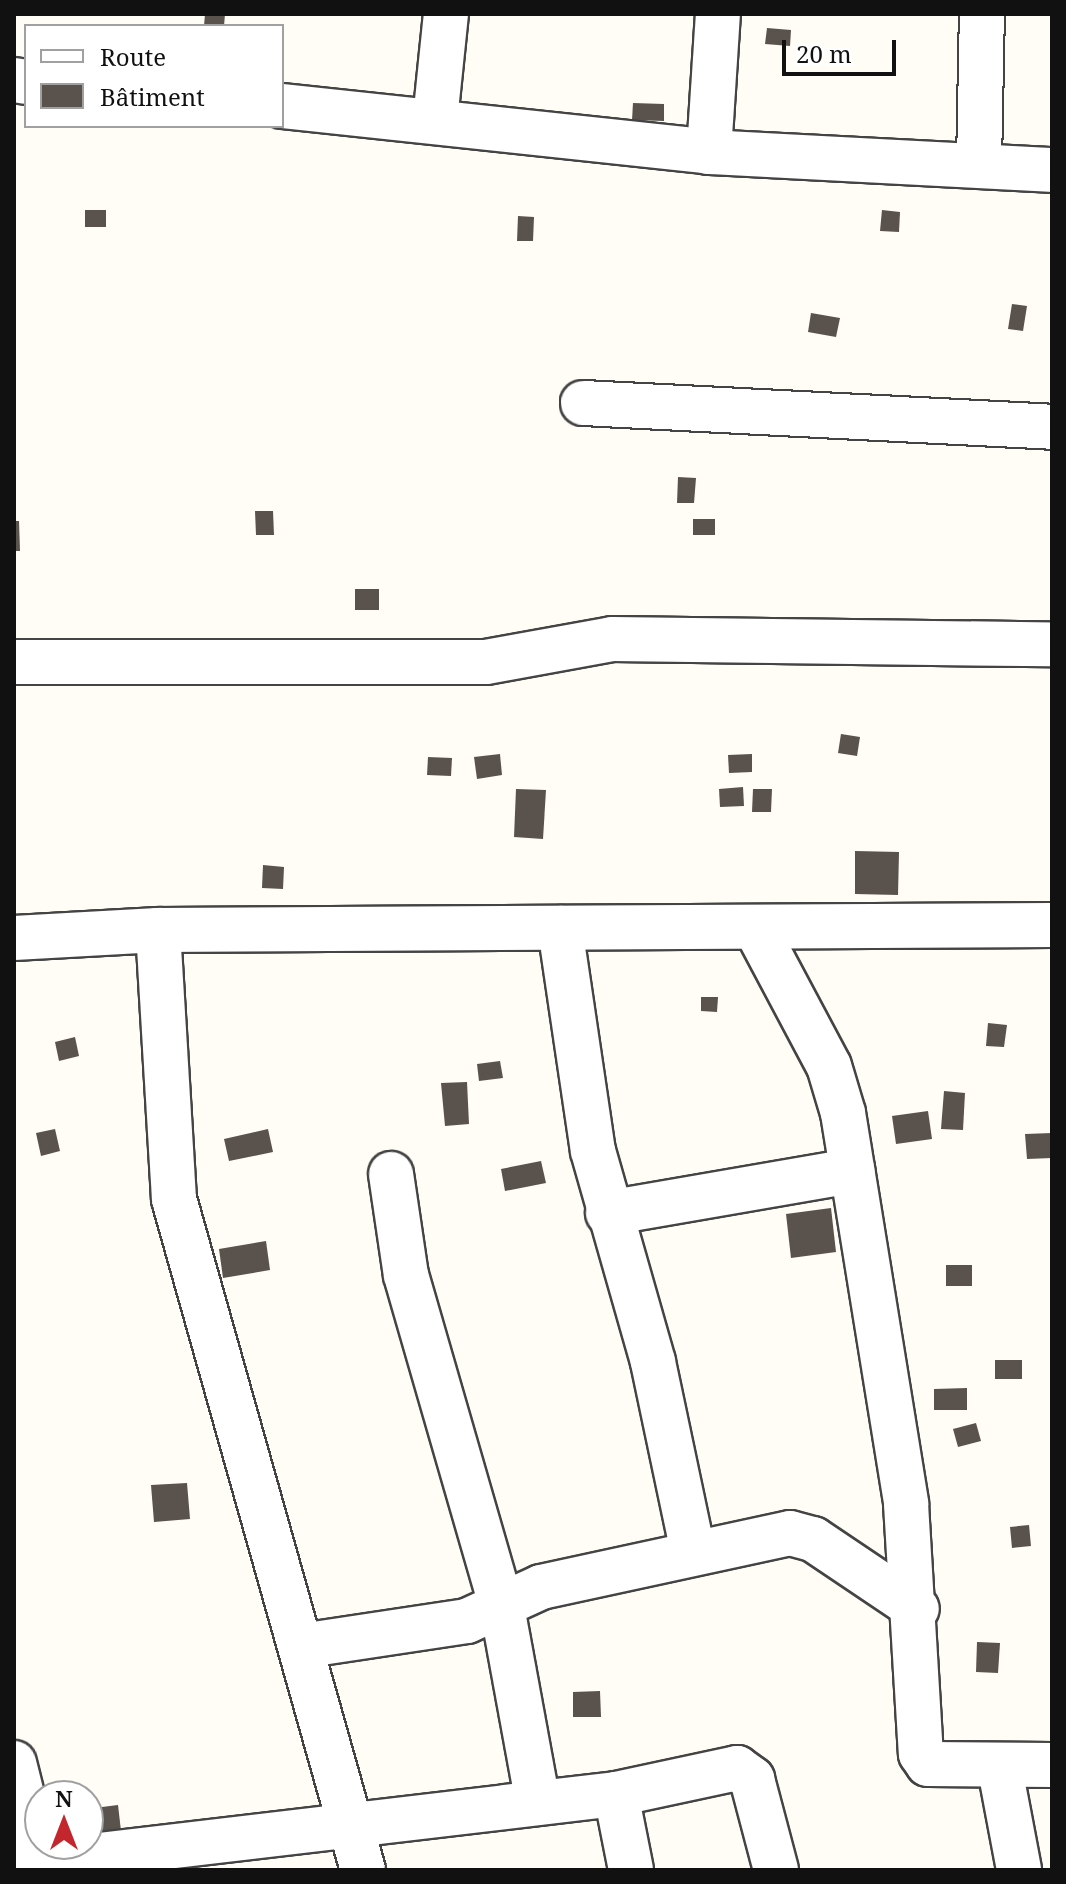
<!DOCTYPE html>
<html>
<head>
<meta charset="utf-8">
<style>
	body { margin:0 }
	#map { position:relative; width:1066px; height:1884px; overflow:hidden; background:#fffdf5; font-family:"Noto Serif",serif }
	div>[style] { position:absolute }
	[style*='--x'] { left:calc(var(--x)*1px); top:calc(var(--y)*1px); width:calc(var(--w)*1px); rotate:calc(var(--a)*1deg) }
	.building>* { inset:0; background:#5a524d }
	.roads { filter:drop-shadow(2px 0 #444) drop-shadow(-2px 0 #444) drop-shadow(0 2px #444) drop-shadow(0 -2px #444) }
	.street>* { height:44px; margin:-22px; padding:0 22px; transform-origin:22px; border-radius:22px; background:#fff }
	span { translate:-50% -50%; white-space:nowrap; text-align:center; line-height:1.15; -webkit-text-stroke:8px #fff; paint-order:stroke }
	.frame { position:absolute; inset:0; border:16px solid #111; pointer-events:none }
	.legend { position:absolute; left:24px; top:24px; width:260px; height:104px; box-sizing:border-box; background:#fff; border:2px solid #a0a0a0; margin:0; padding:10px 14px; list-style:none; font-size:24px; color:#111 }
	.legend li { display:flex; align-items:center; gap:16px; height:40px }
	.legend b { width:40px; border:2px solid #a0a0a0 }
	.north { position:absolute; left:24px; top:1780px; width:80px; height:80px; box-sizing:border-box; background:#fff; border:2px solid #a0a0a0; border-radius:50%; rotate:0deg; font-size:22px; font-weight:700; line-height:32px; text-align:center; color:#111 }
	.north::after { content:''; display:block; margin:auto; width:28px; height:36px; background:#c4262e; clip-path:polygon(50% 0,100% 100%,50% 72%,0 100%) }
	.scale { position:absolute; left:782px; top:40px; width:114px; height:36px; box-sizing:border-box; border:4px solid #111; border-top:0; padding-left:10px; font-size:24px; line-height:28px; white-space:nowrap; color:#111; -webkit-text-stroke:6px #fff; paint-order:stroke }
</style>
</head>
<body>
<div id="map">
	<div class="building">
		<i style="clip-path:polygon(205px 14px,225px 14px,224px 26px,204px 26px)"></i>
		<i style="clip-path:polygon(767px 28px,791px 30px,790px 46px,765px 44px)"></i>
		<i style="clip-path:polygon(633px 103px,664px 104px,664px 121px,632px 120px)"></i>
		<i style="clip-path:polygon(85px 210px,106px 210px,106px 227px,85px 227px)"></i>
		<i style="clip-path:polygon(882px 210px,900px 212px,899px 232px,880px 231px)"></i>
		<i style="clip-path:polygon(518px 216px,534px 217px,533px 241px,517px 241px)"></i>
		<i style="clip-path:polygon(1012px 304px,1027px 306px,1023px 331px,1008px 329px)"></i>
		<i style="clip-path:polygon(811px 313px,840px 318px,836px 337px,808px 332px)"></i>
		<i style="clip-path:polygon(678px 477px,696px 478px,694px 503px,677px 503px)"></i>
		<i style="clip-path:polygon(255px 511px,273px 511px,274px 535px,256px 535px)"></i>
		<i style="clip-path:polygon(693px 519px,715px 519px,715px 535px,693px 535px)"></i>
		<i style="clip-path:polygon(14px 521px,19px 521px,20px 551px,14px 551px)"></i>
		<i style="clip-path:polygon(355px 589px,379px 589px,379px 610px,355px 610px)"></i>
		<i style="clip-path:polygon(841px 734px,860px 737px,857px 756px,838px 753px)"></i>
		<i style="clip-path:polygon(500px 754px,502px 775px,477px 779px,474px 757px)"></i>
		<i style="clip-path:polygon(752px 754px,752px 772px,729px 773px,728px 755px)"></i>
		<i style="clip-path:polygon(428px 757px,452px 758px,451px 776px,427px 775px)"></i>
		<i style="clip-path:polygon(743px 787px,744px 806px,720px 807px,719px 789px)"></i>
		<i style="clip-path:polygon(516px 789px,546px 790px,543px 839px,514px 837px)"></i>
		<i style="clip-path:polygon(753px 789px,772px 789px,771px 812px,752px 812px)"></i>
		<i style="clip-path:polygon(855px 851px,899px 852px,898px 895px,855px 894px)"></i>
		<i style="clip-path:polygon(263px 865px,284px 867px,283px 889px,262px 888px)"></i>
		<i style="clip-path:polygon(701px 997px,718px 997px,717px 1012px,701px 1011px)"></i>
		<i style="clip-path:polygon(988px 1023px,1007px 1025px,1004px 1047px,986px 1046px)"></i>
		<i style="clip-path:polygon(75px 1037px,79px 1056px,59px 1061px,55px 1042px)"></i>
		<i style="clip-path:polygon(500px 1061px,503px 1078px,479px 1081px,477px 1064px)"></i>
		<i style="clip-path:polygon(467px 1082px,469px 1124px,445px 1126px,441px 1083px)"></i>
		<i style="clip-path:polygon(944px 1091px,965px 1093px,963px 1130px,941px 1129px)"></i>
		<i style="clip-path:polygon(928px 1111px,932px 1139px,896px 1144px,892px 1116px)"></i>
		<i style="clip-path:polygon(55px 1129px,60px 1151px,41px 1156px,36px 1133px)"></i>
		<i style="clip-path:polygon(268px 1129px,273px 1152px,229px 1161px,224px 1139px)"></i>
		<i style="clip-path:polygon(1052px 1133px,1052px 1158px,1027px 1159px,1025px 1134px)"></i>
		<i style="clip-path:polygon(541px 1161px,546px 1183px,505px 1191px,501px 1169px)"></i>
		<i style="clip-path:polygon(831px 1208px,836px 1252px,791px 1258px,786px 1214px)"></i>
		<i style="clip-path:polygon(266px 1241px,270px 1270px,223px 1278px,219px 1249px)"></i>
		<i style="clip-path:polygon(946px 1265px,972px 1265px,972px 1286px,946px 1286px)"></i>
		<i style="clip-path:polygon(995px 1360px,1022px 1360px,1022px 1379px,995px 1379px)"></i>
		<i style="clip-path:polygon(967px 1388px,967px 1410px,934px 1410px,934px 1389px)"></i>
		<i style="clip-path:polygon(976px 1423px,981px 1441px,958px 1447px,953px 1429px)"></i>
		<i style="clip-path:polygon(187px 1483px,190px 1519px,154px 1522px,151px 1485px)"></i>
		<i style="clip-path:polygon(1029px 1525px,1031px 1546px,1012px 1548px,1010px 1527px)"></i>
		<i style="clip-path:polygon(977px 1642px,1000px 1643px,998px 1673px,976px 1672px)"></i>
		<i style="clip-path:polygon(600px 1691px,601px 1717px,573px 1717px,573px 1692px)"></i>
		<i style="clip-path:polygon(118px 1805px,121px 1831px,97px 1833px,94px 1808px)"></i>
	</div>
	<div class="roads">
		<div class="street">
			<i style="--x:14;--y:80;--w:12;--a:9"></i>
			<i style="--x:282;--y:106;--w:429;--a:6.1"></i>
			<i style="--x:709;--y:152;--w:343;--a:3"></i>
			<i style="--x:435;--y:120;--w:107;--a:-84.1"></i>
			<i style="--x:709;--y:152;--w:138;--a:-86.3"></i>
			<i style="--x:979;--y:165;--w:151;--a:-88.9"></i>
			<i style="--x:583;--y:403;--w:470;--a:2.9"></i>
			<i style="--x:14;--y:662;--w:472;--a:0"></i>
			<i style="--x:486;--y:662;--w:128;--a:-10.3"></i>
			<i style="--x:612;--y:639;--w:440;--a:0.7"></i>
			<i style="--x:755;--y:927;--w:157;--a:62"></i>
			<i style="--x:829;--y:1066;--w:49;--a:73.4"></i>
			<i style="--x:843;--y:1113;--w:396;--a:80.8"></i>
			<i style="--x:906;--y:1504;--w:250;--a:86.6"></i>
			<i style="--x:921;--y:1754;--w:12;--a:55"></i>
			<i style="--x:928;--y:1764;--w:124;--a:0.5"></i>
			<i style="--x:560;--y:928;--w:225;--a:81.6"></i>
			<i style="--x:593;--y:1151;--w:219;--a:74.1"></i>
			<i style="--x:653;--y:1362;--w:193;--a:78.1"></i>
			<i style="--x:158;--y:930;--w:269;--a:86.6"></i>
			<i style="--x:174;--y:1199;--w:697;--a:74.27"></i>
			<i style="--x:14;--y:938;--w:144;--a:-3.2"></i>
			<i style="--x:158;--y:930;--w:894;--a:-0.32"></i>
			<i style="--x:391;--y:1174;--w:102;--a:81.6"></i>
			<i style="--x:406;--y:1275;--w:346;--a:73.9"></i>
			<i style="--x:502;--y:1607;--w:199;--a:79.6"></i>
			<i style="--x:608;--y:1213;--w:248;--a:-9.8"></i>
			<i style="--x:301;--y:1646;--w:168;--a:-8.6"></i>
			<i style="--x:467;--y:1621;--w:81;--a:-24.7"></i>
			<i style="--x:541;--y:1587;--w:255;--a:-12.2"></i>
			<i style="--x:790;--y:1533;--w:24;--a:15"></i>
			<i style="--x:813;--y:1539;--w:125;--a:33.9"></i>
			<i style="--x:14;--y:1763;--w:103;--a:76"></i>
			<i style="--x:1000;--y:1769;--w:103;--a:79.3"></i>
			<i style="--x:616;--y:1794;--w:77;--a:78.8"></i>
			<i style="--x:14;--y:1865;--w:606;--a:-6.73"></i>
			<i style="--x:616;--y:1794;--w:124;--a:-12.1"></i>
			<i style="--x:737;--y:1768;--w:19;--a:36"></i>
			<i style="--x:752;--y:1779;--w:94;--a:75.2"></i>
		</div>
	</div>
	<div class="frame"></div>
	<ul class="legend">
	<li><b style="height:10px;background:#fff"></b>Route</li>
	<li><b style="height:22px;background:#5a524d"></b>Bâtiment</li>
	</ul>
	<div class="north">N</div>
	<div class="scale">20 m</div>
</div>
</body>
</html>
